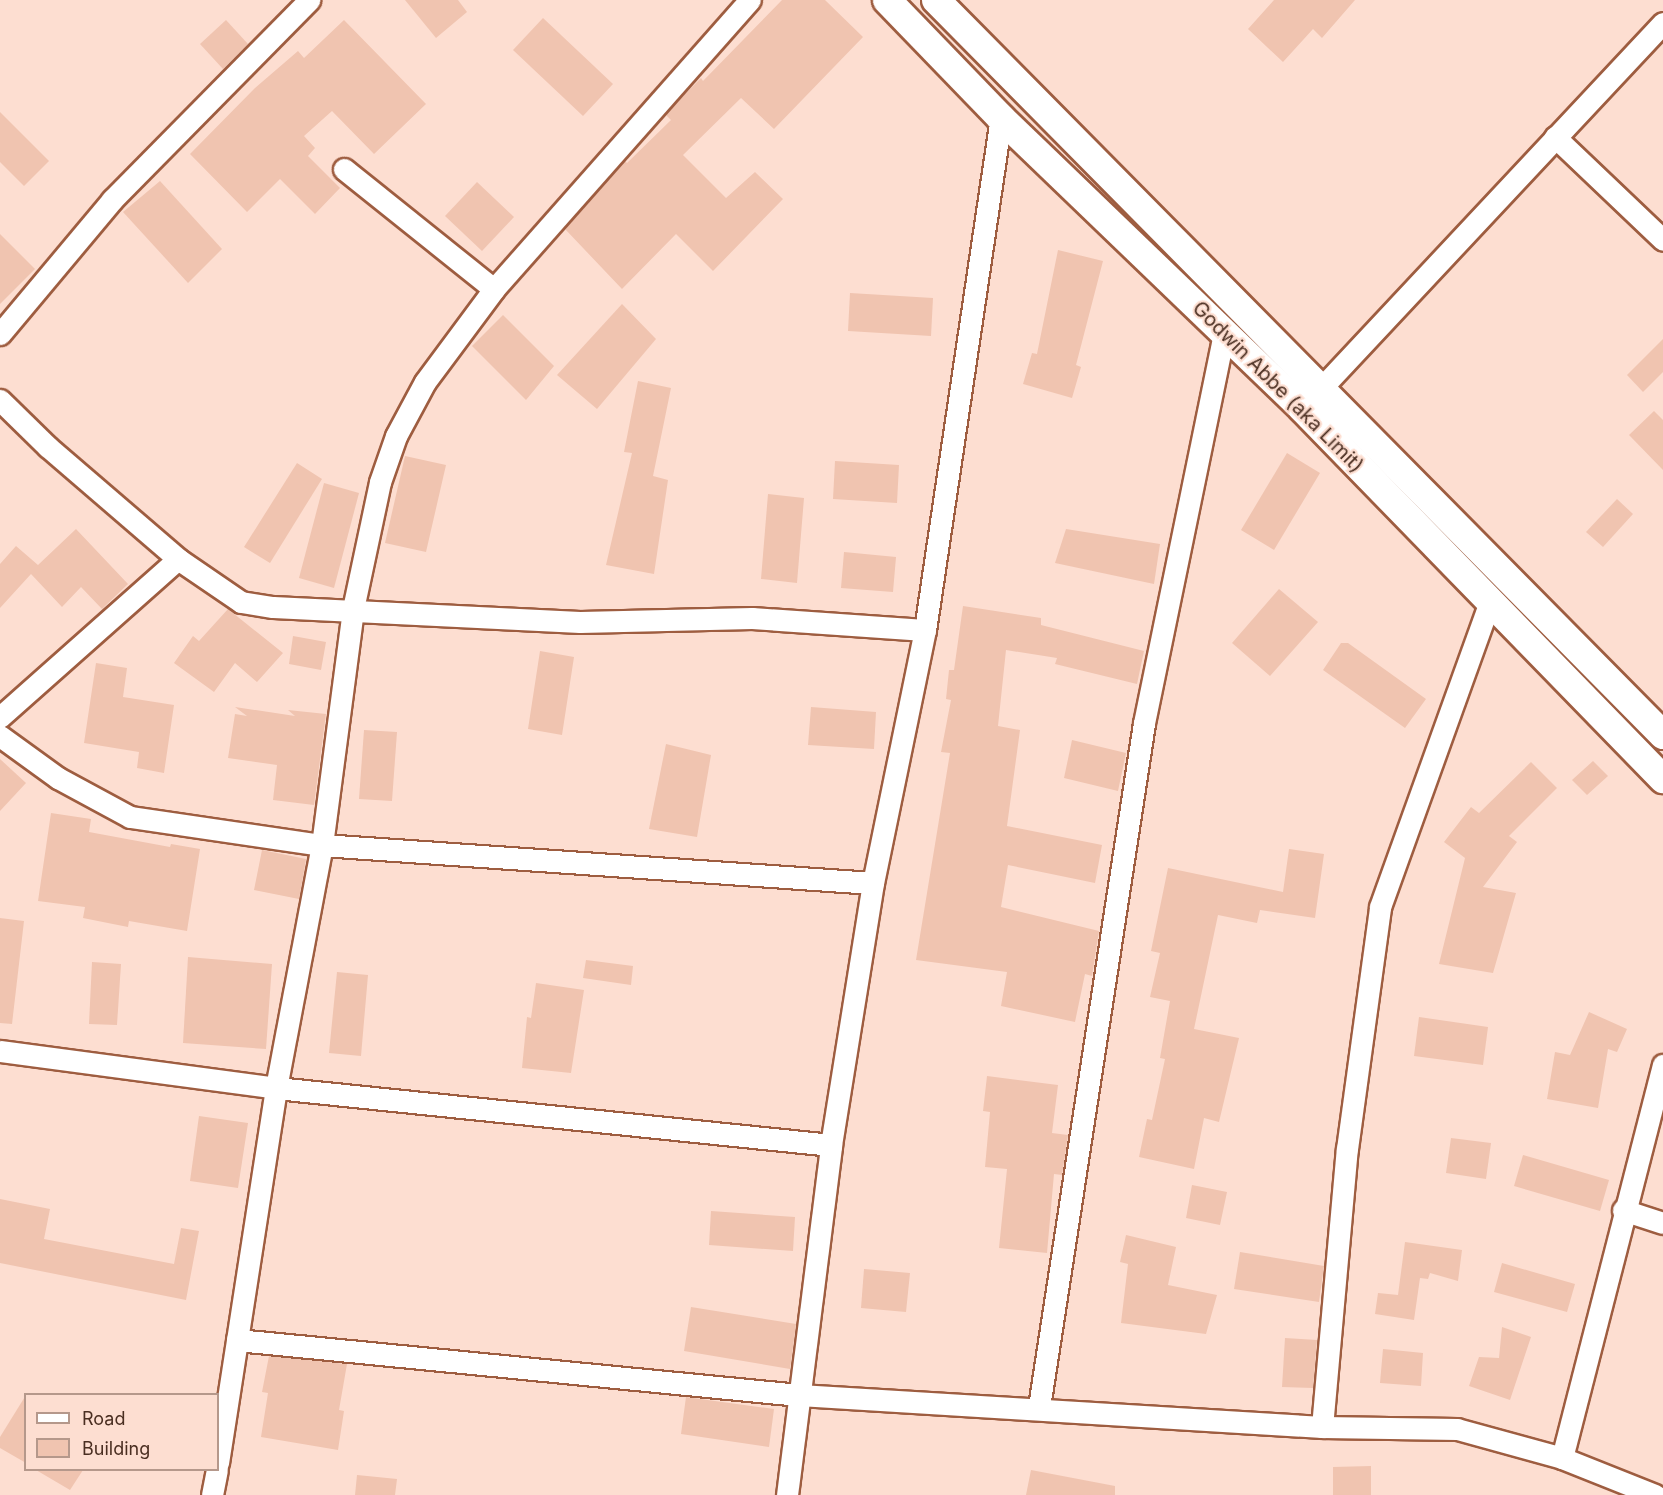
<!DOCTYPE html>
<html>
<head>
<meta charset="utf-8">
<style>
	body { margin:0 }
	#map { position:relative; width:1663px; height:1495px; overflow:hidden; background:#fdded1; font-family:Inter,sans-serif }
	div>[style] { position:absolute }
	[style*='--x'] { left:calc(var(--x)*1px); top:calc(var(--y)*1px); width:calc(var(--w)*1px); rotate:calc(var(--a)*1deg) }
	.building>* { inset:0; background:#f0c4b0 }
	.roads { filter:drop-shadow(2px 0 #9e5d40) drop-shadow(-2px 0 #9e5d40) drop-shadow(0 2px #9e5d40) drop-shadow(0 -2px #9e5d40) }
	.street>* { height:21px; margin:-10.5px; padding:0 10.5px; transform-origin:10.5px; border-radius:10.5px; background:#fff }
	.secondary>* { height:28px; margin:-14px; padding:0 14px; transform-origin:14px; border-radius:14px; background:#fff }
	span { translate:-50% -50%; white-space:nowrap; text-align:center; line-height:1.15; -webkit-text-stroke:4.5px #fdded1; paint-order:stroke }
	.street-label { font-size:20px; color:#4a2e21 }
	.legend { position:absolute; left:24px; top:1393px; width:195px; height:78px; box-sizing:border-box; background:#fdded1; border:2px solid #b5988b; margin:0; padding:8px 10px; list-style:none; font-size:18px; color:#4a2e21 }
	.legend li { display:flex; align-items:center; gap:12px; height:30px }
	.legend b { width:30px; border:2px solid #b5988b }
</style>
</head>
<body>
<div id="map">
	<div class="building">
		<i style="clip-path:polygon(405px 0,458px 0,467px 12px,436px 38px)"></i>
		<i style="clip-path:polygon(782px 0,825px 0,863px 37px,774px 129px,741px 98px,683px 155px,726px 198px,755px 172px,783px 199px,713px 271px,676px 234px,622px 289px,565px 229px,625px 161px,627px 163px,671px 120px,666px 115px,677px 102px,701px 78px,703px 81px)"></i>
		<i style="clip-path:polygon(1274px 0,1355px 0,1322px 38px,1313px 29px,1283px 62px,1248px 29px)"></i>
		<i style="clip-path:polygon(543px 18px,613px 84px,583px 116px,513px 50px)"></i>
		<i style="clip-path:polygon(226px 20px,248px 44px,223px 69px,200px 44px)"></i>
		<i style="clip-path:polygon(344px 20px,426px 104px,374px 154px,332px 111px,304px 136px,315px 148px,308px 156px,340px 188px,315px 214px,280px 179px,247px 212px,190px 154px,255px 88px,298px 51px,304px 58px)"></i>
		<i style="clip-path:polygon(0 112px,49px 161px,24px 186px,0 162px)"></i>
		<i style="clip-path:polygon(160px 181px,222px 249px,188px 283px,123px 212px)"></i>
		<i style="clip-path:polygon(477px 182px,514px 217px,482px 251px,445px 216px)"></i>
		<i style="clip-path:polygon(0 234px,35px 269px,0 304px)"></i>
		<i style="clip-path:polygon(1058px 250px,1103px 261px,1076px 365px,1081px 367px,1072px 398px,1023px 384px,1032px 353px,1037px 354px)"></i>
		<i style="clip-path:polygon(850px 293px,933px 298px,931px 336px,848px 331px)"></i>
		<i style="clip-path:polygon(622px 304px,656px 339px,597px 409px,557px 375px)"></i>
		<i style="clip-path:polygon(503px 315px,554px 366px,526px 400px,472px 346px)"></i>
		<i style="clip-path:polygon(1663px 339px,1663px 372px,1643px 392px,1627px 375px)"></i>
		<i style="clip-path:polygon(638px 381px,671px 388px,653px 476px,668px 480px,654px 574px,606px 565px,632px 453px,624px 452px)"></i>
		<i style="clip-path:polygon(1654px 411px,1663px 420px,1663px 470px,1629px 435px)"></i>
		<i style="clip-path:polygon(1287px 453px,1320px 473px,1274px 550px,1241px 530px)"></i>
		<i style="clip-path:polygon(405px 456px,446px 465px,426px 552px,385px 543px)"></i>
		<i style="clip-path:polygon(835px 461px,899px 465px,897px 503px,833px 499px)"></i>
		<i style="clip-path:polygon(297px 463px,322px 479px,270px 563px,244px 547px)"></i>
		<i style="clip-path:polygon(324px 483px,359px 493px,334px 588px,299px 578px)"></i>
		<i style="clip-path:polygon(768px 494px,804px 498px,797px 583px,761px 579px)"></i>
		<i style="clip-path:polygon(1617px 499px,1633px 514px,1603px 547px,1586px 532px)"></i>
		<i style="clip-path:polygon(76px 529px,128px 584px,102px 609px,81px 587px,62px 607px,31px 574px,0 608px,0 564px,16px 546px,38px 565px)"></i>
		<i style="clip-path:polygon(1066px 529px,1160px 544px,1154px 584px,1055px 563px)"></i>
		<i style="clip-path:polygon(844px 552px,896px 557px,893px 592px,841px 588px)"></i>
		<i style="clip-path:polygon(1279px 589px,1318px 622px,1270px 676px,1232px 643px)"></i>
		<i style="clip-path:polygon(963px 606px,1041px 618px,1041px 625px,1144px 651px,1137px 684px,1055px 664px,1057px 658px,1006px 650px,998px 726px,1020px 730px,1007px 826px,1102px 845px,1095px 883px,1008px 865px,1001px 907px,1099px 931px,1092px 976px,1085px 974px,1075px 1022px,1001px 1006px,1007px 972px,916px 960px,950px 753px,941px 752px,951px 700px,946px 699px,949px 670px,954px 670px)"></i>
		<i style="clip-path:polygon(228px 609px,283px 653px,257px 682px,235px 663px,214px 692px,174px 663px,193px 636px,199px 641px)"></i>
		<i style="clip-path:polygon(293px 636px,326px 642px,321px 670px,289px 664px)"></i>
		<i style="clip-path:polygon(1341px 643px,1348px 643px,1426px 699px,1405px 728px,1323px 670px)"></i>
		<i style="clip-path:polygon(540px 651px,574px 657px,562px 735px,528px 729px)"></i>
		<i style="clip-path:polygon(96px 663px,127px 668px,123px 697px,174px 705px,164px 773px,137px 768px,139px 752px,84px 743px)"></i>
		<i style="clip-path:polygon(235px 707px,295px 716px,288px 710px,326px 714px,314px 805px,273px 800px,277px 765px,228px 758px,235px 714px,247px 716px)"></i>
		<i style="clip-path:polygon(811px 707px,876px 712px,874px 749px,808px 745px)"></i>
		<i style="clip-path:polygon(364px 730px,397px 732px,392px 801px,359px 799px)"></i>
		<i style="clip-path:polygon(1072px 740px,1126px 753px,1118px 791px,1064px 778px)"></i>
		<i style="clip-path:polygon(666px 744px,711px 755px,697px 837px,649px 829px)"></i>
		<i style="clip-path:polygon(0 759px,26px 783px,0 811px)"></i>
		<i style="clip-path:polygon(1593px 761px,1608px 776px,1587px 795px,1572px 780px)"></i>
		<i style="clip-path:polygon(1531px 762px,1557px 788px,1509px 836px,1517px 842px,1483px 887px,1516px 893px,1493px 973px,1439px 964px,1465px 858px,1444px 842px,1471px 807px,1479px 813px)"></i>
		<i style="clip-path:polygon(51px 813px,91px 819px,89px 832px,170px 847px,171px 844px,200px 849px,187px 931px,129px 921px,128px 927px,83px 918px,85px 907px,38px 901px)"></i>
		<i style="clip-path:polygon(1289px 849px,1324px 854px,1315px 918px,1260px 910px,1257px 923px,1218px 915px,1194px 1029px,1239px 1038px,1219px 1122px,1204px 1118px,1194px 1169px,1139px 1157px,1147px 1119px,1152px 1120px,1165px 1059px,1160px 1058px,1170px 1001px,1150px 997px,1160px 953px,1151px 951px,1168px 868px,1283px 892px)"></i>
		<i style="clip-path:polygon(262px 850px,306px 859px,299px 899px,254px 890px)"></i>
		<i style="clip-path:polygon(0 918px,24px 921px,12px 1024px,0 1023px)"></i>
		<i style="clip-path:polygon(188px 957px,272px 964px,266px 1049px,183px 1043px)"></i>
		<i style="clip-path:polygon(586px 960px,633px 966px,631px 985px,583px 978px)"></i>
		<i style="clip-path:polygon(92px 962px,121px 964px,117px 1025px,89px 1024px)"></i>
		<i style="clip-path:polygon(337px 972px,368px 975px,361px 1056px,329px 1053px)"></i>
		<i style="clip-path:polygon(536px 983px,584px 990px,571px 1073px,522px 1068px,527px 1017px,531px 1018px)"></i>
		<i style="clip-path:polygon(1589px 1012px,1627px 1029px,1617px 1052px,1608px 1049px,1598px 1108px,1547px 1099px,1555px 1052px,1570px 1055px)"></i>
		<i style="clip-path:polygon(1419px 1017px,1488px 1027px,1483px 1065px,1414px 1056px)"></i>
		<i style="clip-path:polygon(987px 1076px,1058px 1085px,1052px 1133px,1068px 1135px,1062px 1175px,1054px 1174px,1047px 1253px,999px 1248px,1007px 1169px,985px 1167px,990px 1112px,983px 1111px)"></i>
		<i style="clip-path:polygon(199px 1116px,248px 1123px,238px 1188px,190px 1181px)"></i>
		<i style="clip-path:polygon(1451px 1138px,1491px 1143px,1486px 1179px,1446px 1173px)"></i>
		<i style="clip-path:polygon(1523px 1155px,1609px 1180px,1600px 1211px,1514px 1186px)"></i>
		<i style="clip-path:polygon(1192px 1185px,1227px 1192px,1220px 1225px,1186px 1218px)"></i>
		<i style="clip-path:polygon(0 1199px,50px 1209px,44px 1239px,174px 1264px,181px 1228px,199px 1231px,186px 1300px,0 1263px)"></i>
		<i style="clip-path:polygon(711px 1211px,795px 1217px,793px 1251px,709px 1245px)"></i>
		<i style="clip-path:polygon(1126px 1235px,1176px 1247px,1168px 1285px,1217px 1295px,1206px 1334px,1121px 1323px,1128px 1264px,1120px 1262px)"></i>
		<i style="clip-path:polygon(1405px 1242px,1462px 1250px,1458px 1281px,1430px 1273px,1428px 1279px,1420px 1278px,1414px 1320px,1375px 1314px,1378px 1293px,1398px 1295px)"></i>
		<i style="clip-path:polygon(1240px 1252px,1324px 1266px,1319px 1302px,1234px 1289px)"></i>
		<i style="clip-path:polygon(1502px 1263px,1575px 1284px,1567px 1312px,1494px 1292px)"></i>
		<i style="clip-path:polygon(864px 1269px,910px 1273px,906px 1312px,861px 1308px)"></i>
		<i style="clip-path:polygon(691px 1307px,796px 1324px,790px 1369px,684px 1351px)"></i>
		<i style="clip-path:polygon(1502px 1327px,1531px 1337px,1510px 1400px,1469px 1386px,1479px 1357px,1499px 1358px)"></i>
		<i style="clip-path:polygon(1285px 1338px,1317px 1340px,1313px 1388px,1282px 1387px)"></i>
		<i style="clip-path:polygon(1383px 1349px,1423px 1353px,1421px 1386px,1380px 1383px)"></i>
		<i style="clip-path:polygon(269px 1356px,347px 1364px,339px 1410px,344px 1411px,338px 1450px,261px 1437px,268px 1393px,262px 1392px)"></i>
		<i style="clip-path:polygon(26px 1395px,26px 1463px,0 1448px,0 1437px)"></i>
		<i style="clip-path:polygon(686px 1397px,774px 1409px,769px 1447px,681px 1434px)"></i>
		<i style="clip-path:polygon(1371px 1466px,1371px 1495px,1333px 1495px,1333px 1467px)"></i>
		<i style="clip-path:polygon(36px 1470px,83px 1470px,70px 1490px)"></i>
		<i style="clip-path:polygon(1031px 1470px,1115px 1486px,1115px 1495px,1026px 1495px)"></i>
		<i style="clip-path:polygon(357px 1475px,397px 1479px,395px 1495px,355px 1495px)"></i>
	</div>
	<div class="roads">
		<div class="street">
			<i style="--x:1555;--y:137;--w:149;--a:43.6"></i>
			<i style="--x:344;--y:169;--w:192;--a:38.7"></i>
			<i style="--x:0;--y:334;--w:175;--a:-50.1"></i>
			<i style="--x:112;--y:200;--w:281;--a:-45.4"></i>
			<i style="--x:1311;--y:399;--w:515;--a:-46.89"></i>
			<i style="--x:0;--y:400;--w:67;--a:44.4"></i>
			<i style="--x:48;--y:447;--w:172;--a:40.7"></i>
			<i style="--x:178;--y:559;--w:76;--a:34.3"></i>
			<i style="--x:241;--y:602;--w:32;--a:9"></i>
			<i style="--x:273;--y:607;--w:307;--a:2.8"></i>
			<i style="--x:580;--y:622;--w:172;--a:-1.3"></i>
			<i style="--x:752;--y:618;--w:173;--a:4"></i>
			<i style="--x:0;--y:717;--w:238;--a:-41.6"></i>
			<i style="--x:0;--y:736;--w:72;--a:35.9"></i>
			<i style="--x:58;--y:778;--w:82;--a:28.4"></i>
			<i style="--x:130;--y:817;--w:194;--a:8.3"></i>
			<i style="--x:322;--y:845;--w:552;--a:3.95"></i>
			<i style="--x:0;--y:1051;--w:278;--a:7.6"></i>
			<i style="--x:276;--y:1088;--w:558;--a:5.86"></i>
			<i style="--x:1623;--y:1210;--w:42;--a:18"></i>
			<i style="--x:237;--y:1340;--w:565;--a:5.59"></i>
			<i style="--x:799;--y:1395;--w:524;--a:3.5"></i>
			<i style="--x:1322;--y:1427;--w:135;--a:0.8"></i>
			<i style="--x:1457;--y:1429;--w:109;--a:15.4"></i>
			<i style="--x:1562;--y:1458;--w:100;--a:21.7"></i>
			<i style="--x:1039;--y:1407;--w:692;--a:-81.27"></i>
			<i style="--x:1144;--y:723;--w:398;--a:-78.4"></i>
			<i style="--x:1322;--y:1427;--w:279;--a:-84.9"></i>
			<i style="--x:1347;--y:1149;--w:244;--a:-82.2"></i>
			<i style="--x:1380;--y:907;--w:324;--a:-70.2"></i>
			<i style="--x:1562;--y:1458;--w:406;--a:-75.6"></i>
			<i style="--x:218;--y:1463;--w:379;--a:-81.2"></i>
			<i style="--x:276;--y:1088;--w:247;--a:-79.3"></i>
			<i style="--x:322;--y:845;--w:238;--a:-82.5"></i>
			<i style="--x:353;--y:609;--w:130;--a:-78"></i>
			<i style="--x:380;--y:482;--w:49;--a:-70.8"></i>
			<i style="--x:396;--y:436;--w:61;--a:-61.8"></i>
			<i style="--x:425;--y:382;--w:116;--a:-53.4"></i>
			<i style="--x:494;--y:289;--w:386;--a:-48.5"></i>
			<i style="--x:212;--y:1495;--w:25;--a:-79"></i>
			<i style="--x:787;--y:1495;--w:353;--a:-82.8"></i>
			<i style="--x:831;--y:1145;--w:265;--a:-80.9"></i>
			<i style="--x:873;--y:883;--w:258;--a:-78.4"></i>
			<i style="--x:925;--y:630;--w:518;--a:-81.56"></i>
		</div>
		<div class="secondary">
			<i style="--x:887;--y:0;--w:164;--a:46"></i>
			<i style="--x:1001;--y:118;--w:418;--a:43.9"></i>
			<i style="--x:1302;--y:408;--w:518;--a:45.78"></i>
			<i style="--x:936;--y:0;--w:1034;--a:45.31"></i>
		</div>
	</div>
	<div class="street-label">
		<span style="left:1278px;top:387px;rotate:45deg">Godwin Abbe (aka Limit)</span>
	</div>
	<ul class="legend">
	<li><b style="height:8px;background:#fff"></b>Road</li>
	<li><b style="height:16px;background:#f0c4b0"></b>Building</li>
	</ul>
</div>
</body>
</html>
